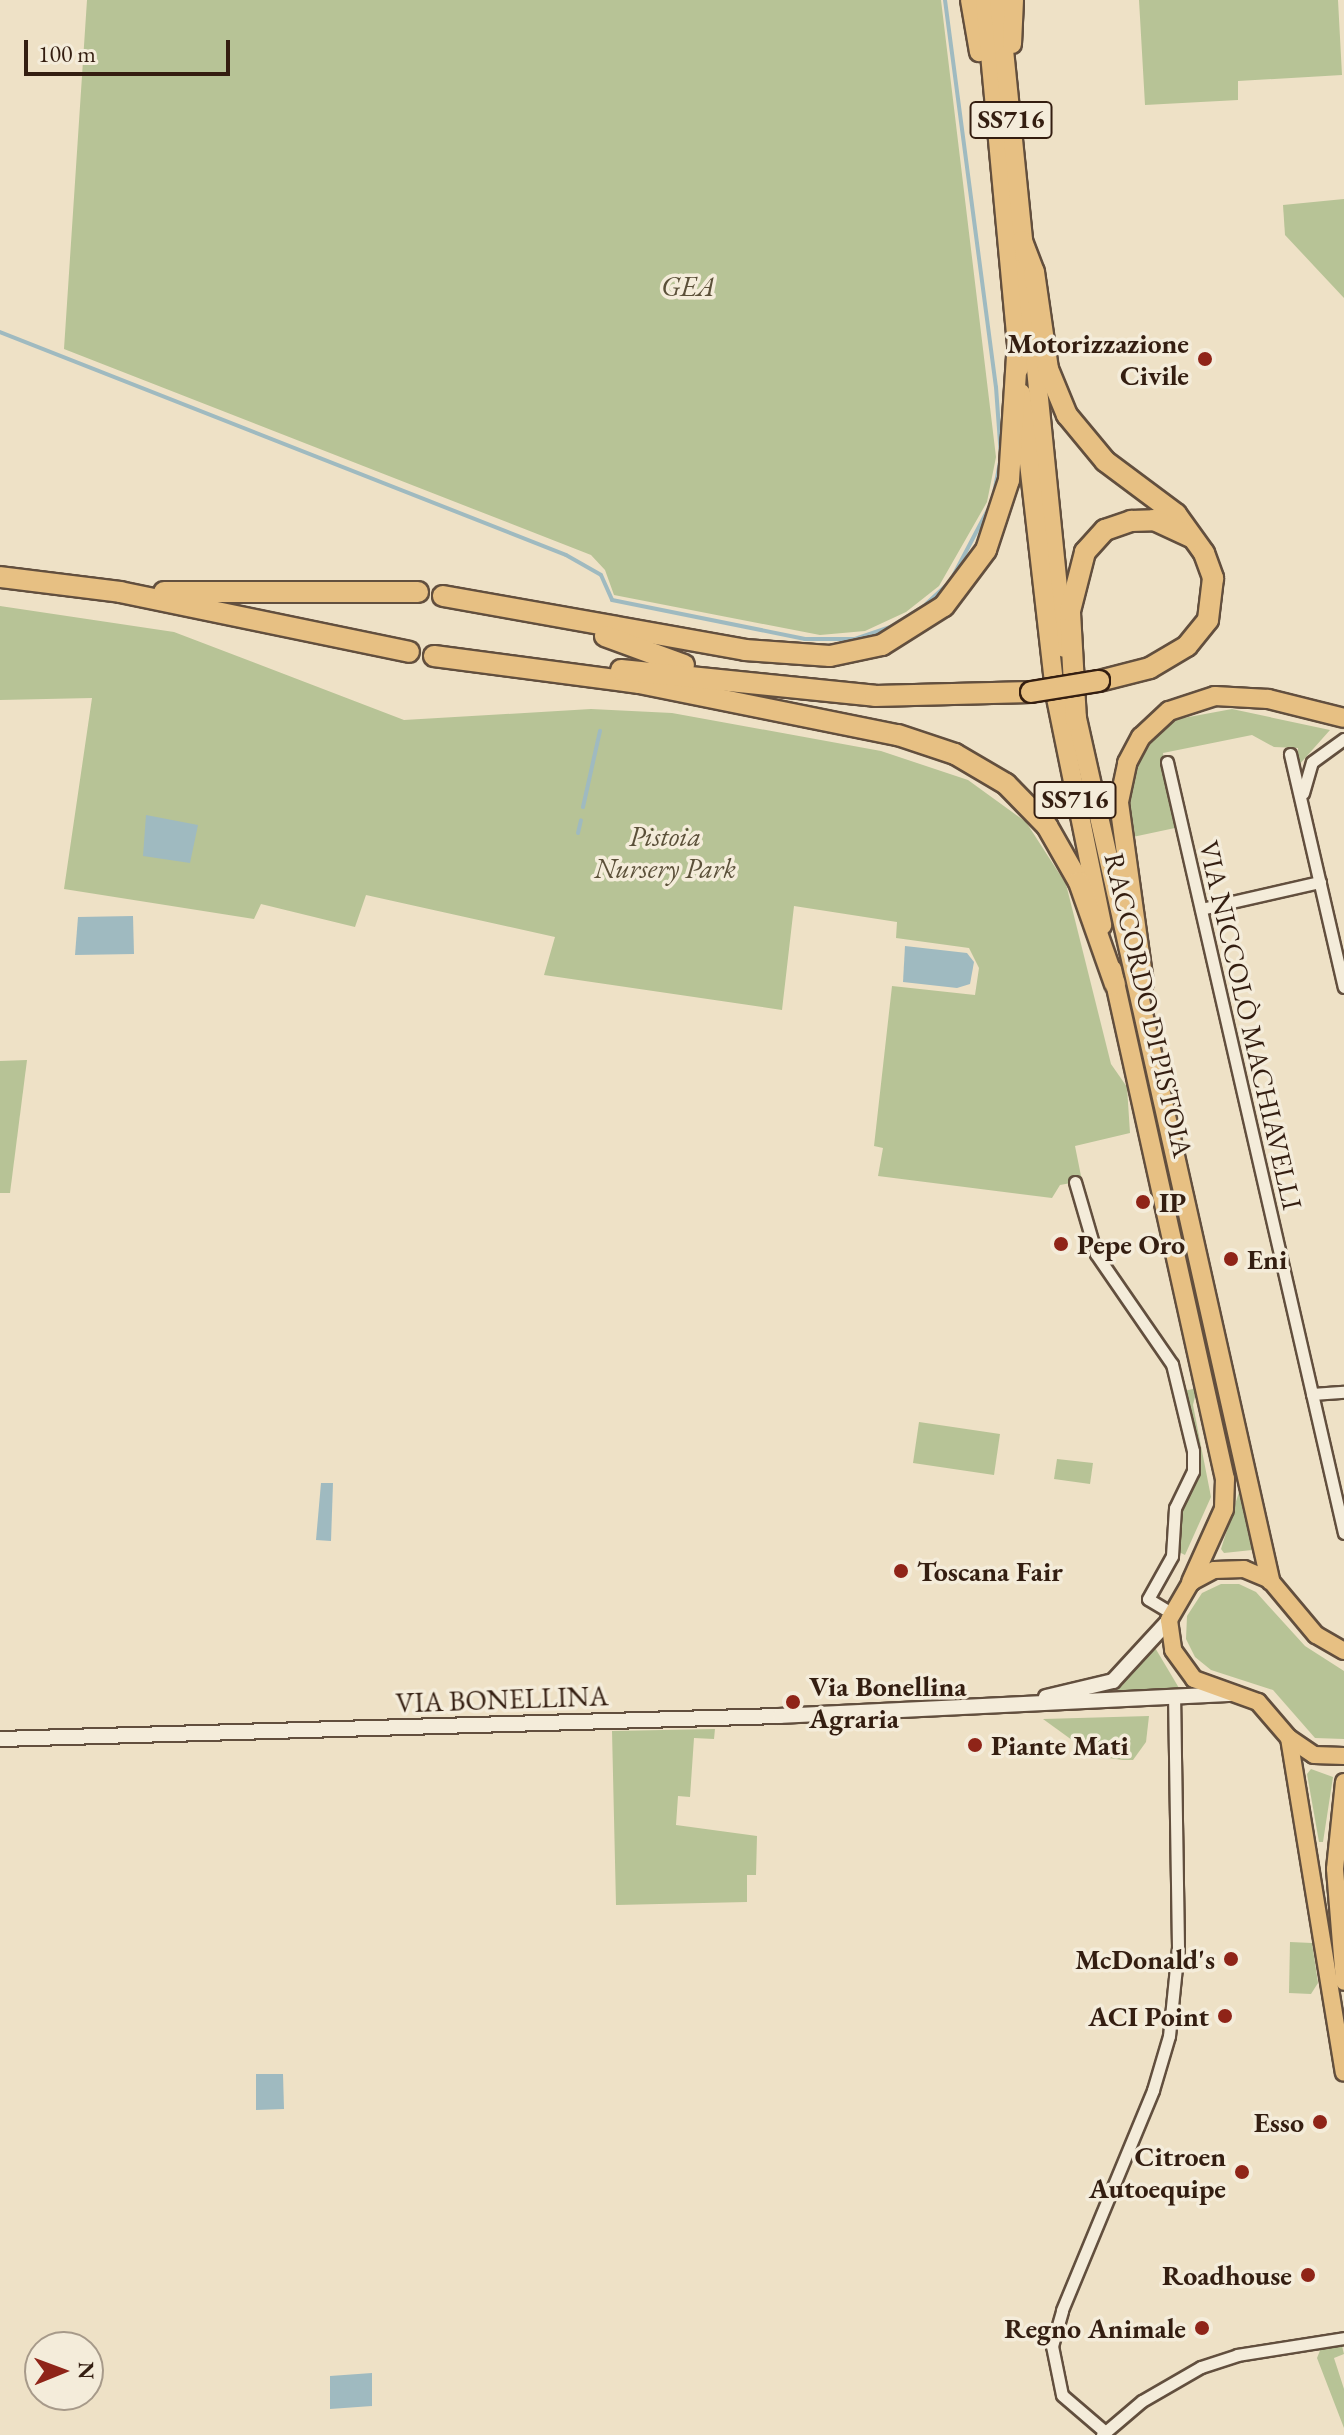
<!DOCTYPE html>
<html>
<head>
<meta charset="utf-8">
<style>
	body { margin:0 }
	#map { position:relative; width:1344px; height:2435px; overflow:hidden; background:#eee1c6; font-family:"EB Garamond",serif }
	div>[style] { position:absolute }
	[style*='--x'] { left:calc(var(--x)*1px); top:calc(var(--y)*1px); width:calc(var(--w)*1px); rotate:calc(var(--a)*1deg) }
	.green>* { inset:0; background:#b7c396 }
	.water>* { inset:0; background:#9fbac0 }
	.stream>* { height:4px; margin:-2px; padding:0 2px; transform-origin:2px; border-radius:2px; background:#9fbac0 }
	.roads { filter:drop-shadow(2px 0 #624f3e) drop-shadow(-2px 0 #624f3e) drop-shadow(0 2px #624f3e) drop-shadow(0 -2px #624f3e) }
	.minor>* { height:11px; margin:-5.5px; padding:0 5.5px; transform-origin:5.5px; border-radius:5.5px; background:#f4ecda }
	.secondary>* { height:14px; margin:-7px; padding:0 7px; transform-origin:7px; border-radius:7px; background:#f4ecda }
	.primary>* { height:16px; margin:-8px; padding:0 8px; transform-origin:8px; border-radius:8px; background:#e7c083 }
	.trunk>* { height:18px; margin:-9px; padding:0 9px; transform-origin:9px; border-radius:9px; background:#e7c083 }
	.motorway>* { height:20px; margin:-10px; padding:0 10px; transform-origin:10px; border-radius:10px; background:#e7c083 }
	.bridges { filter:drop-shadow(2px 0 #341e11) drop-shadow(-2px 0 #341e11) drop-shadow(0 2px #341e11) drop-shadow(0 -2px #341e11) }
	.motorway-bridge>* { height:20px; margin:-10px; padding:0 10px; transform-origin:10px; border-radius:10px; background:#e7c083 }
	.dots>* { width:22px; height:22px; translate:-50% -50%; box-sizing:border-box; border:4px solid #f4ecda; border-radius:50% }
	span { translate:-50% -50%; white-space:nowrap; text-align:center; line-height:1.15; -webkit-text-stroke:7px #f4ecda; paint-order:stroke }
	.shield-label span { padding:2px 6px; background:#f4ecda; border:2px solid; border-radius:6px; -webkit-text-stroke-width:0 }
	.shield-label { font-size:26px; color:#341e11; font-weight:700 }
	.park-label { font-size:28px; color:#5b5039; font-style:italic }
	.poi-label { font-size:28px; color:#341e11; font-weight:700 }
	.right { translate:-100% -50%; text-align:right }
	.left { translate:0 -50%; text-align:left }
	.street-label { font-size:28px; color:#341e11 }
	.north { position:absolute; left:24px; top:2331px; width:80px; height:80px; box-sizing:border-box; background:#f4ecda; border:2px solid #a79a8a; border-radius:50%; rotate:89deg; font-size:22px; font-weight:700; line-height:32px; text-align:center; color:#341e11 }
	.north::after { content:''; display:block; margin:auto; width:28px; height:36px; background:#8f2418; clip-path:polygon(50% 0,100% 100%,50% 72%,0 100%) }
	.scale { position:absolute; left:24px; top:40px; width:206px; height:36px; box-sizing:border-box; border:4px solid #341e11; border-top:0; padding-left:10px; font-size:24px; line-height:28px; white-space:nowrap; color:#341e11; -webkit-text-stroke:6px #f4ecda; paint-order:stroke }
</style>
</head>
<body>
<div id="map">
	<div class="green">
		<i style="clip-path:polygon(87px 0,941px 0,996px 457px,987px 502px,939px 586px,906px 612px,865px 631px,820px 635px,614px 595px,605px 570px,591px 555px,64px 349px)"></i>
		<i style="clip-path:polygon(1139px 0,1338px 0,1342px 75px,1238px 81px,1238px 100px,1145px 105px)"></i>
		<i style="clip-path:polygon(1344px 199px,1344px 298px,1285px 235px,1283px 205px)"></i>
		<i style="clip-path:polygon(0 606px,174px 632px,404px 720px,591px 709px,672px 713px,881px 751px,968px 780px,1026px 822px,1066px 884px,1111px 1064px,1127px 1087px,1130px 1133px,1075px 1146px,1082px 1181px,1060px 1185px,1052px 1198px,878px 1176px,883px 1148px,874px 1146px,892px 986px,975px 995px,979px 968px,969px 948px,896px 938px,897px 922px,794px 906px,782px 1010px,544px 975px,555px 937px,366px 895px,355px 927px,261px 904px,254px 919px,64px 889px,92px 698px,0 700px)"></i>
		<i style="clip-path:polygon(1232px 709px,1330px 730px,1298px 766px,1298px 748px,1274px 747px,1252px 735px,1163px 753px,1175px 828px,1128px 838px,1127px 785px,1145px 744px,1178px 719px)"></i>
		<i style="clip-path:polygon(27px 1060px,10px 1193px,0 1193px,0 1061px)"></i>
		<i style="clip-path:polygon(1197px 1388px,1193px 1405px,1211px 1497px,1185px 1555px,1179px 1552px,1178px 1515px,1200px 1467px,1184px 1391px)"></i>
		<i style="clip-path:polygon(919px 1422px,1000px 1434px,994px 1475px,913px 1463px)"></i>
		<i style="clip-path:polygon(1057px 1459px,1093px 1463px,1090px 1484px,1054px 1479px)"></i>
		<i style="clip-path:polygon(1239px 1492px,1252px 1550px,1224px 1553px,1221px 1549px)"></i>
		<i style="clip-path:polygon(1221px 1584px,1239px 1584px,1256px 1592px,1305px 1646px,1344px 1671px,1344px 1739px,1315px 1738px,1273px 1690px,1211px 1670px,1195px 1657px,1186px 1639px,1187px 1616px,1202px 1593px)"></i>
		<i style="clip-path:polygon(1154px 1646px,1179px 1688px,1120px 1694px,1118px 1689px)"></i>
		<i style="clip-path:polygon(1149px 1716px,1146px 1742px,1133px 1760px,1123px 1760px,1094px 1756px,1043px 1719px)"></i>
		<i style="clip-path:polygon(715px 1729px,714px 1739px,694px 1738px,690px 1797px,678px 1796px,676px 1825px,757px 1836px,756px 1875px,747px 1875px,747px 1902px,616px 1905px,612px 1731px)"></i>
		<i style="clip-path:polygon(1311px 1769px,1333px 1777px,1323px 1842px,1319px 1842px,1307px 1774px)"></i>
		<i style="clip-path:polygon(1290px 1942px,1312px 1943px,1318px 1983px,1311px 1994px,1289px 1993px)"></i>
		<i style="clip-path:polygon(1342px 2346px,1344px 2354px,1334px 2358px,1344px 2389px,1344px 2428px,1317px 2358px,1321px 2348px)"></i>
	</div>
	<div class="water">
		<i style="clip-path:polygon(146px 815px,198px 825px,190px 863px,143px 856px)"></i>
		<i style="clip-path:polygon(133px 916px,134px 954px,75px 955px,78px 917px)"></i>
		<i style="clip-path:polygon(905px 946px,967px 953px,974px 962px,970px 984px,957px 988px,903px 982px)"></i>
		<i style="clip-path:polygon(321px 1483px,333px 1483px,331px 1541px,316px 1540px)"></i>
		<i style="clip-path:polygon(256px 2074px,283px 2074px,284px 2109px,256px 2110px)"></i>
		<i style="clip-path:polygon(372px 2373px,372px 2406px,330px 2409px,330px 2376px)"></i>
	</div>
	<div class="stream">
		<i style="--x:945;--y:0;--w:390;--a:82.5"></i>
		<i style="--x:996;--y:387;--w:70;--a:85.9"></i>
		<i style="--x:1001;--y:457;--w:38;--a:101"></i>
		<i style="--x:0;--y:332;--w:608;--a:21.5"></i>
		<i style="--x:566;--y:555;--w:40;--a:29.7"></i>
		<i style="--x:601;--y:575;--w:27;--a:66"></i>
		<i style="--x:612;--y:600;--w:197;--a:11.4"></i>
		<i style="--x:805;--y:639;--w:50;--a:0"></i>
		<i style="--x:855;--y:639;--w:39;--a:-19"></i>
		<i style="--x:892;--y:626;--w:38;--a:-32"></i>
		<i style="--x:924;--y:606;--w:35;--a:-43"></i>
		<i style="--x:950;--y:582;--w:90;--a:-62.3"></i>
		<i style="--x:583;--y:807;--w:78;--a:-77.4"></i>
		<i style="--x:578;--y:833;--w:13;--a:-77"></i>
	</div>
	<div class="roads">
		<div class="minor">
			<i style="--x:1290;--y:754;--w:239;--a:77"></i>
			<i style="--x:1167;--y:762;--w:791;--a:77.07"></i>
			<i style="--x:1303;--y:793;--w:32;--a:-74"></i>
			<i style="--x:1312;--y:762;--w:39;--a:-36"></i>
			<i style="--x:1201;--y:909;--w:122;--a:-12.8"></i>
			<i style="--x:1075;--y:1182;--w:75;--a:73.7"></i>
			<i style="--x:1096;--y:1254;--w:134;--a:55.4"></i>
			<i style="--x:1172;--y:1364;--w:89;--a:76.4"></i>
			<i style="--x:1193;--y:1451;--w:20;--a:90"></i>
			<i style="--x:1193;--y:1471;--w:41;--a:115.9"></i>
			<i style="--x:1175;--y:1508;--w:48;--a:93.6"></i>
			<i style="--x:1172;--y:1556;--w:49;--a:119.2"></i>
			<i style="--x:1148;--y:1599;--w:27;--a:31"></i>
			<i style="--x:1312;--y:1394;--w:32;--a:-4"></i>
			<i style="--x:1104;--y:2431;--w:55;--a:-139.4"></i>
			<i style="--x:1062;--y:2395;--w:50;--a:-101.5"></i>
			<i style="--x:1052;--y:2346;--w:37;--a:-74"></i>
			<i style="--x:1062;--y:2310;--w:238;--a:-67.5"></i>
			<i style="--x:1153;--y:2090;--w:56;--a:-73.5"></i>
			<i style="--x:1169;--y:2036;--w:89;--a:-84.2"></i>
			<i style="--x:1178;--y:1947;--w:250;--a:-90.9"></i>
			<i style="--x:1102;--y:2435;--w:52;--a:-40.4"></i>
			<i style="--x:1142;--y:2401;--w:68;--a:-30"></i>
			<i style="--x:1201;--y:2367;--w:38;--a:-18"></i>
			<i style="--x:1237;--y:2355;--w:108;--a:-9"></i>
		</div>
		<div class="secondary">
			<i style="--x:1046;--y:1697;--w:69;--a:-13.4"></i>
			<i style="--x:1113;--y:1681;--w:83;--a:-47.4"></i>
			<i style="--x:0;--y:1739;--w:780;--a:-1.69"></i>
			<i style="--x:780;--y:1716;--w:452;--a:-2.8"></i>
		</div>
		<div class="primary">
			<i style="--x:1344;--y:1651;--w:32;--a:-150"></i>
			<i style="--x:1316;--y:1635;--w:72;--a:-129.9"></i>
			<i style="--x:1270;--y:1580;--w:28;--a:-157"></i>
			<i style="--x:1244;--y:1569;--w:30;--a:178"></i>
			<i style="--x:1214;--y:1570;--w:26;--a:152"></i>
			<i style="--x:1191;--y:1582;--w:44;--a:120.1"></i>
			<i style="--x:1169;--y:1620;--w:30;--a:82"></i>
			<i style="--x:1173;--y:1650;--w:36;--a:54"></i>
			<i style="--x:1194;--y:1679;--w:68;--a:19.8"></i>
			<i style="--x:1258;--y:1702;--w:48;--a:49.3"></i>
			<i style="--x:1289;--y:1738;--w:30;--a:34"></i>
			<i style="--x:1314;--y:1755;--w:30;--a:2"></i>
			<i style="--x:1289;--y:1738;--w:339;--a:80.7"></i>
			<i style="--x:1344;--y:1782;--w:87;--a:95.9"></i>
			<i style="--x:1335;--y:1869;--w:113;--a:85.4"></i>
		</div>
		<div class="trunk">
			<i style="--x:970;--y:0;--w:53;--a:80.2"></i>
			<i style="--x:985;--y:0;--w:370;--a:84.7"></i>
			<i style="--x:999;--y:0;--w:651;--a:84.27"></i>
			<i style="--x:1012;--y:44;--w:44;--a:-87.4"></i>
			<i style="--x:1021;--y:393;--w:302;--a:83.5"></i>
			<i style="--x:1055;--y:693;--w:237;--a:78.5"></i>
			<i style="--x:1074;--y:705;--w:897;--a:77.37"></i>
			<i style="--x:1112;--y:969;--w:522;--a:77.51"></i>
			<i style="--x:1225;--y:1479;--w:30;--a:92"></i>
			<i style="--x:1224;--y:1509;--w:80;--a:114.3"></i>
			<i style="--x:1144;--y:983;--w:183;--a:-97.9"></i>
			<i style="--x:1119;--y:802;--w:40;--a:-78"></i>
			<i style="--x:1127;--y:763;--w:30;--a:-62"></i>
			<i style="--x:1141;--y:737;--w:38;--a:-43"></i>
			<i style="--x:1169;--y:711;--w:48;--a:-18.1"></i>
			<i style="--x:1215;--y:696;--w:53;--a:3.2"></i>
			<i style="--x:1268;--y:699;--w:78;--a:14"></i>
		</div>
		<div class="motorway">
			<i style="--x:1022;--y:241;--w:33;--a:69"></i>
			<i style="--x:1034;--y:272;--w:98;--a:81.8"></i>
			<i style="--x:1048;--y:369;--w:50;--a:67.6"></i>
			<i style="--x:1067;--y:415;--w:60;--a:50.4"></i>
			<i style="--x:1105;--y:461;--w:89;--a:36.7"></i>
			<i style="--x:1176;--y:514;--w:48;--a:54.3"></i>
			<i style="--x:1204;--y:553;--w:27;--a:70"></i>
			<i style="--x:1213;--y:578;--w:42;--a:96.8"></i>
			<i style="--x:1208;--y:620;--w:33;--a:129"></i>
			<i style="--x:1187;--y:646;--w:43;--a:149.3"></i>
			<i style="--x:1150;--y:668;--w:53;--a:165.7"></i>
			<i style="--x:0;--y:577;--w:121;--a:7.1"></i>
			<i style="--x:120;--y:592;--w:295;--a:11.7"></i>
			<i style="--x:164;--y:592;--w:254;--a:0"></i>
			<i style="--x:443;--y:596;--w:307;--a:10.1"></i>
			<i style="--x:745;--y:650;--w:85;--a:4"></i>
			<i style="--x:830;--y:656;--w:53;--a:-11.9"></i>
			<i style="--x:882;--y:645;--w:73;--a:-32.2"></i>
			<i style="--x:944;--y:606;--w:70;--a:-53.1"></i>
			<i style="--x:986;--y:550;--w:74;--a:-71.8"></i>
			<i style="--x:1009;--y:480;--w:124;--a:-86.3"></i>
			<i style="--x:605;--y:636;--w:84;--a:20.2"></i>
			<i style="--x:434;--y:656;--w:207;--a:7.5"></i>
			<i style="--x:639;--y:683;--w:264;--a:11.4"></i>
			<i style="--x:898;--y:735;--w:60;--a:18.4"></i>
			<i style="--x:955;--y:754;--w:59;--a:30.5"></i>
			<i style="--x:1006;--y:784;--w:59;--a:45.7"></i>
			<i style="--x:1047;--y:826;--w:64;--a:60.3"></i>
			<i style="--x:1079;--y:882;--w:108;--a:70.6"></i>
			<i style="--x:621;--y:670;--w:255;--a:5.8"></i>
			<i style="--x:875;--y:696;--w:156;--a:-1.5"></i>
			<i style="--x:1076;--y:720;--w:109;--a:-93.2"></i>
			<i style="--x:1070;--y:611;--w:61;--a:-75.7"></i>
			<i style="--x:1085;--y:552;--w:30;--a:-48"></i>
			<i style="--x:1105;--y:530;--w:28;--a:-19"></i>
			<i style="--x:1131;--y:521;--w:23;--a:-2"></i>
			<i style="--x:1154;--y:520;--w:41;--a:24.7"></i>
		</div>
	</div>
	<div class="bridges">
		<div class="motorway-bridge">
			<i style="--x:1031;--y:692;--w:69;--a:-9.2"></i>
		</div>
	</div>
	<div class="dots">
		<i style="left:1205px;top:359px;background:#8f2418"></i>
		<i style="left:1143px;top:1202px;background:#8f2418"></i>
		<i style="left:1061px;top:1244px;background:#8f2418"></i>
		<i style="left:1231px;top:1259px;background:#8f2418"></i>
		<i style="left:901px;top:1571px;background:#8f2418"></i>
		<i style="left:793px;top:1702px;background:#8f2418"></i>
		<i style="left:975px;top:1745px;background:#8f2418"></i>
		<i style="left:1231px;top:1959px;background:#8f2418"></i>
		<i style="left:1225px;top:2016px;background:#8f2418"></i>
		<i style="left:1320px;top:2122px;background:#8f2418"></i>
		<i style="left:1242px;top:2172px;background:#8f2418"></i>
		<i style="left:1308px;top:2275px;background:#8f2418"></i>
		<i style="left:1202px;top:2328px;background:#8f2418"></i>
	</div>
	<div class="shield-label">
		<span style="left:1011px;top:120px">SS716</span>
		<span style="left:1075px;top:800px">SS716</span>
	</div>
	<div class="park-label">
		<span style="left:688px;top:286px">GEA</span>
		<span style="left:665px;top:852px">Pistoia<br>Nursery Park</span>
	</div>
	<div class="poi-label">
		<span class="right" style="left:1189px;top:359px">Motorizzazione<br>Civile</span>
		<span class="left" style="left:1159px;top:1202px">IP</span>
		<span class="left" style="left:1077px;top:1244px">Pepe Oro</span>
		<span class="left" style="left:1247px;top:1259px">Eni</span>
		<span class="left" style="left:917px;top:1571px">Toscana Fair</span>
		<span class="left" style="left:809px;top:1702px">Via Bonellina<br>Agraria</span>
		<span class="left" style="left:991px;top:1745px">Piante Mati</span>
		<span class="right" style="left:1215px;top:1959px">McDonald's</span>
		<span class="right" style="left:1209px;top:2016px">ACI Point</span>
		<span class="right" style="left:1304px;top:2122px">Esso</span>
		<span class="right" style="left:1226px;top:2172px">Citroen<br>Autoequipe</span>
		<span class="right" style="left:1292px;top:2275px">Roadhouse</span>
		<span class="right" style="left:1186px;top:2328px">Regno Animale</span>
	</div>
	<div class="street-label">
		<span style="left:1149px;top:1005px;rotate:77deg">RACCORDO DI PISTOIA</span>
		<span style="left:1251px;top:1025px;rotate:77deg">VIA NICCOLÒ MACHIAVELLI</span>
		<span style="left:502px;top:1699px;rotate:-2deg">VIA BONELLINA</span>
	</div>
	<div class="north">N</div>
	<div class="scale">100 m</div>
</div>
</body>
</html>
